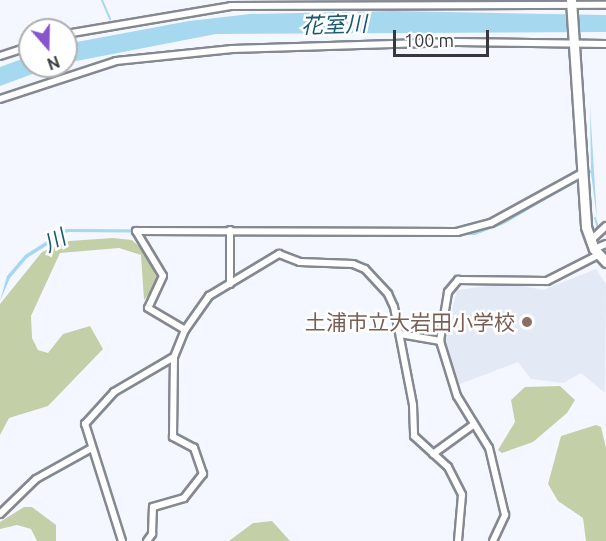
<!DOCTYPE html>
<html>
<head>
<meta charset="utf-8">
<style>
	body { margin:0 }
	#map { position:relative; width:606px; height:541px; overflow:hidden; background:#f4f7ff; font-family:Ubuntu,"Noto Sans JP",sans-serif }
	div>[style] { position:absolute }
	[style*='--x'] { left:calc(var(--x)*1px); top:calc(var(--y)*1px); width:calc(var(--w)*1px); rotate:calc(var(--a)*1deg) }
	.built>* { inset:0; background:#e3e9f5 }
	.green>* { inset:0; background:#c3cfa6 }
	.water>* { inset:0; background:#a6d8f0 }
	.stream>* { height:2px; margin:-1px; padding:0 1px; transform-origin:1px; border-radius:1px; background:#a6d8f0 }
	.roads { filter:drop-shadow(2px 0 #848890) drop-shadow(-2px 0 #848890) drop-shadow(0 2px #848890) drop-shadow(0 -2px #848890) }
	.street>* { height:6px; margin:-3px; padding:0 3px; transform-origin:3px; border-radius:3px; background:#fff }
	.secondary>* { height:9px; margin:-4.5px; padding:0 4.5px; transform-origin:4.5px; border-radius:4.5px; background:#fff }
	.dots>* { width:16px; height:16px; translate:-50% -50%; box-sizing:border-box; border:3px solid #fff; border-radius:50% }
	span { translate:-50% -50%; white-space:nowrap; text-align:center; line-height:1.15; -webkit-text-stroke:5px #fff; paint-order:stroke }
	.education-label { font-size:21px; color:#785e54 }
	.right { translate:-100% -50%; text-align:right }
	.water-label { font-size:22px; color:#1b5a72; font-style:italic }
	.north { position:absolute; left:18px; top:18px; width:60px; height:60px; box-sizing:border-box; background:#fff; border:2px solid #afb0b1; border-radius:50%; rotate:160deg; font-size:16px; font-weight:700; line-height:24px; text-align:center; color:#37393c }
	.north::after { content:''; display:block; margin:auto; width:21px; height:27px; background:#8855cd; clip-path:polygon(50% 0,100% 100%,50% 72%,0 100%) }
	.scale { position:absolute; left:393px; top:30px; width:96px; height:27px; box-sizing:border-box; border:3px solid #37393c; border-top:0; padding-left:8px; font-size:18px; line-height:21px; white-space:nowrap; color:#37393c; -webkit-text-stroke:4px #fff; paint-order:stroke }
</style>
</head>
<body>
<div id="map">
	<div class="built">
		<i style="clip-path:polygon(596px 269px,606px 284px,605px 393px,581px 373px,563px 383px,531px 379px,518px 362px,455px 386px,445px 337px,457px 290px,509px 283px,543px 290px)"></i>
	</div>
	<div class="green">
		<i style="clip-path:polygon(113px 238px,132px 240px,144px 251px,159px 282px,144px 300px,141px 255px,119px 248px,60px 253px,31px 316px,32px 338px,38px 350px,48px 353px,63px 334px,90px 326px,103px 349px,48px 406px,9px 418px,0 435px,0 304px,42px 252px,69px 241px)"></i>
		<i style="clip-path:polygon(560px 386px,575px 400px,567px 413px,533px 442px,502px 453px,498px 450px,515px 422px,511px 400px,525px 387px)"></i>
		<i style="clip-path:polygon(596px 425px,601px 427px,606px 448px,606px 541px,586px 541px,583px 518px,558px 501px,548px 484px,561px 436px)"></i>
		<i style="clip-path:polygon(24px 507px,32px 507px,56px 525px,56px 541px,37px 541px,31px 529px,17px 525px,0 529px,0 522px)"></i>
		<i style="clip-path:polygon(272px 521px,290px 541px,229px 541px,253px 523px)"></i>
	</div>
	<div class="water">
		<i style="clip-path:polygon(392px 11px,606px 15px,606px 32px,216px 34px,66px 63px,66px 44px,189px 21px,250px 14px)"></i>
		<i style="clip-path:polygon(30px 56px,30px 66px,54px 66px,0 86px,0 67px)"></i>
		<i style="clip-path:polygon(590px 107px,597px 219px,591px 173px,504px 224px,475px 235px,68px 232px,27px 258px,10px 278px,0 301px,7px 276px,25px 255px,66px 229px,475px 231px,591px 170px)"></i>
	</div>
	<div class="stream">
		<i style="--x:102;--y:0;--w:21;--a:67"></i>
		<i style="--x:595;--y:218;--w:10;--a:73"></i>
	</div>
	<div class="roads">
		<div class="street">
			<i style="--x:66;--y:34;--w:167;--a:-9.6"></i>
			<i style="--x:231;--y:6;--w:375;--a:-0.2"></i>
			<i style="--x:0;--y:56;--w:32;--a:-18"></i>
			<i style="--x:0;--y:99;--w:122;--a:-18.1"></i>
			<i style="--x:116;--y:61;--w:117;--a:-5.9"></i>
			<i style="--x:232;--y:49;--w:225;--a:-1.8"></i>
			<i style="--x:457;--y:42;--w:149;--a:0.8"></i>
			<i style="--x:230;--y:230;--w:54;--a:90"></i>
			<i style="--x:136;--y:231;--w:321;--a:0.2"></i>
			<i style="--x:457;--y:232;--w:35;--a:-15"></i>
			<i style="--x:491;--y:223;--w:104;--a:-28.8"></i>
			<i style="--x:136;--y:231;--w:52;--a:59"></i>
			<i style="--x:163;--y:276;--w:35;--a:115"></i>
			<i style="--x:148;--y:308;--w:43;--a:30.7"></i>
			<i style="--x:590;--y:241;--w:22;--a:-43"></i>
			<i style="--x:594;--y:249;--w:13;--a:-23"></i>
			<i style="--x:400;--y:334;--w:41;--a:9.9"></i>
			<i style="--x:433;--y:454;--w:49;--a:-35.9"></i>
			<i style="--x:0;--y:514;--w:50;--a:-44.2"></i>
			<i style="--x:36;--y:479;--w:62;--a:-29.1"></i>
			<i style="--x:122;--y:541;--w:123;--a:-107.5"></i>
			<i style="--x:85;--y:424;--w:43;--a:-47.8"></i>
			<i style="--x:114;--y:392;--w:69;--a:-30.3"></i>
			<i style="--x:147;--y:541;--w:9;--a:-54"></i>
			<i style="--x:152;--y:534;--w:27;--a:-88"></i>
			<i style="--x:153;--y:507;--w:32;--a:-16"></i>
			<i style="--x:184;--y:498;--w:31;--a:-52"></i>
			<i style="--x:203;--y:474;--w:28;--a:-109"></i>
			<i style="--x:194;--y:448;--w:24;--a:-152"></i>
			<i style="--x:173;--y:437;--w:80;--a:-89.3"></i>
			<i style="--x:174;--y:357;--w:29;--a:-68"></i>
			<i style="--x:185;--y:330;--w:42;--a:-54.8"></i>
			<i style="--x:209;--y:296;--w:82;--a:-31"></i>
			<i style="--x:279;--y:254;--w:22;--a:21"></i>
			<i style="--x:300;--y:262;--w:53;--a:2.2"></i>
			<i style="--x:353;--y:264;--w:13;--a:23"></i>
			<i style="--x:365;--y:269;--w:34;--a:47"></i>
			<i style="--x:388;--y:294;--w:14;--a:65"></i>
			<i style="--x:394;--y:307;--w:100;--a:79"></i>
			<i style="--x:413;--y:405;--w:31;--a:88"></i>
			<i style="--x:414;--y:436;--w:46;--a:42.4"></i>
			<i style="--x:448;--y:467;--w:31;--a:63"></i>
			<i style="--x:462;--y:495;--w:46;--a:95"></i>
			<i style="--x:493;--y:541;--w:29;--a:-65"></i>
			<i style="--x:505;--y:515;--w:69;--a:-103.4"></i>
			<i style="--x:489;--y:448;--w:61;--a:-121.6"></i>
			<i style="--x:457;--y:396;--w:58;--a:-107.2"></i>
			<i style="--x:440;--y:341;--w:50;--a:-80.7"></i>
			<i style="--x:448;--y:292;--w:16;--a:-50"></i>
			<i style="--x:458;--y:280;--w:89;--a:0.6"></i>
			<i style="--x:547;--y:281;--w:57;--a:-27"></i>
		</div>
		<div class="secondary">
			<i style="--x:571;--y:0;--w:227;--a:86.2"></i>
			<i style="--x:586;--y:227;--w:23;--a:70"></i>
			<i style="--x:594;--y:249;--w:18;--a:47"></i>
		</div>
	</div>
	<div class="dots">
		<i style="left:527px;top:322px;background:#8d6e63"></i>
	</div>
	<div class="education-label">
		<span class="right" style="left:515px;top:322px">土浦市立大岩田小学校</span>
	</div>
	<div class="water-label">
		<span style="left:334px;top:24px;rotate:-2deg">花室川</span>
		<span style="left:54px;top:240px;rotate:-27deg">川</span>
	</div>
	<div class="north">N</div>
	<div class="scale">100 m</div>
</div>
</body>
</html>
